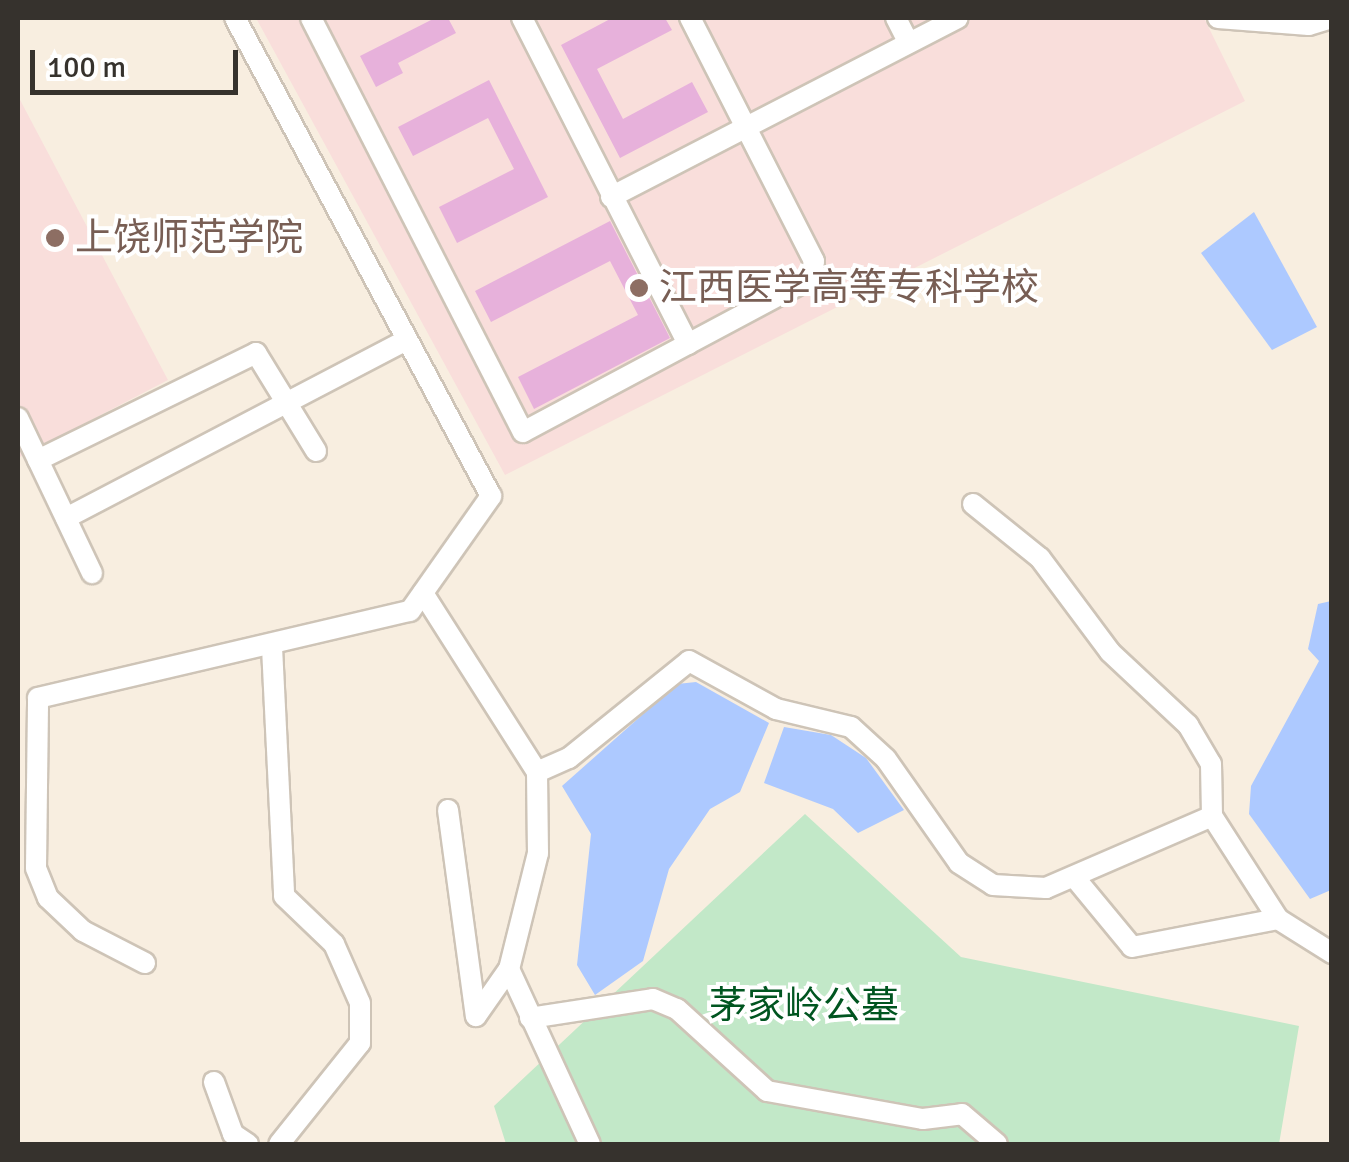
<!DOCTYPE html>
<html>
<head>
<meta charset="utf-8">
<style>
	body { margin:0 }
	#map { position:relative; width:1349px; height:1162px; overflow:hidden; background:#f8eee0; font-family:Signika,"Noto Sans SC",sans-serif }
	div>[style] { position:absolute }
	[style*='--x'] { left:calc(var(--x)*1px); top:calc(var(--y)*1px); width:calc(var(--w)*1px); rotate:calc(var(--a)*1deg) }
	.education>* { inset:0; background:#f9dedb }
	.green>* { inset:0; background:#c2e8c8 }
	.water>* { inset:0; background:#adc9ff }
	.building>* { inset:0; background:#e7b1db }
	.roads { filter:drop-shadow(2px 0 #cec4b7) drop-shadow(-2px 0 #cec4b7) drop-shadow(0 2px #cec4b7) drop-shadow(0 -2px #cec4b7) }
	.minor>* { height:20px; margin:-10px; padding:0 10px; transform-origin:10px; border-radius:10px; background:#fff }
	.dots>* { width:28px; height:28px; translate:-50% -50%; box-sizing:border-box; border:5px solid #fff; border-radius:50% }
	span { translate:-50% -50%; white-space:nowrap; text-align:center; line-height:1.15; -webkit-text-stroke:8px #fff; paint-order:stroke }
	.education-label { font-size:38px; color:#785e54 }
	.left { translate:0 -50%; text-align:left }
	.park-label { font-size:38px; color:#005520 }
	.frame { position:absolute; inset:0; border:20px solid #36322d; pointer-events:none }
	.scale { position:absolute; left:30px; top:50px; width:208px; height:45px; box-sizing:border-box; border:5px solid #36322d; border-top:0; padding-left:12px; font-size:30px; line-height:35px; white-space:nowrap; color:#36322d; -webkit-text-stroke:8px #fff; paint-order:stroke }
</style>
</head>
<body>
<div id="map">
	<div class="education">
		<i style="clip-path:polygon(256px 18px,1204px 18px,1245px 101px,505px 475px)"></i>
		<i style="clip-path:polygon(18px 96px,168px 380px,18px 458px)"></i>
	</div>
	<div class="green">
		<i style="clip-path:polygon(805px 814px,961px 957px,1299px 1026px,1279px 1144px,506px 1144px,494px 1106px)"></i>
	</div>
	<div class="water">
		<i style="clip-path:polygon(1254px 212px,1317px 327px,1272px 350px,1201px 253px)"></i>
		<i style="clip-path:polygon(1331px 601px,1331px 890px,1310px 899px,1249px 814px,1251px 786px,1319px 661px,1308px 649px,1318px 604px)"></i>
		<i style="clip-path:polygon(696px 682px,769px 723px,740px 792px,710px 809px,669px 869px,643px 961px,595px 995px,577px 965px,591px 834px,562px 786px,677px 684px)"></i>
		<i style="clip-path:polygon(784px 727px,831px 735px,866px 758px,904px 810px,858px 833px,833px 809px,764px 783px)"></i>
	</div>
	<div class="building">
		<i style="clip-path:polygon(435px 18px,448px 18px,456px 33px,398px 63px,403px 73px,376px 87px,360px 56px)"></i>
		<i style="clip-path:polygon(612px 18px,665px 18px,672px 30px,597px 69px,623px 119px,692px 82px,708px 112px,620px 158px,561px 45px)"></i>
		<i style="clip-path:polygon(489px 80px,548px 197px,457px 243px,439px 207px,514px 169px,488px 118px,413px 156px,398px 127px)"></i>
		<i style="clip-path:polygon(610px 221px,670px 338px,534px 409px,518px 377px,638px 315px,610px 261px,491px 322px,475px 291px)"></i>
	</div>
	<div class="roads">
		<div class="minor">
			<i style="--x:311;--y:18;--w:465;--a:62.9"></i>
			<i style="--x:523;--y:432;--w:327;--a:-28.1"></i>
			<i style="--x:811;--y:278;--w:17;--a:-80"></i>
			<i style="--x:814;--y:261;--w:273;--a:-117"></i>
			<i style="--x:522;--y:18;--w:366;--a:63"></i>
			<i style="--x:896;--y:18;--w:28;--a:63"></i>
			<i style="--x:1218;--y:18;--w:91;--a:4.4"></i>
			<i style="--x:1309;--y:25;--w:24;--a:-17"></i>
			<i style="--x:611;--y:197;--w:390;--a:-27.3"></i>
			<i style="--x:18;--y:418;--w:172;--a:64.5"></i>
			<i style="--x:38;--y:460;--w:243;--a:-26.1"></i>
			<i style="--x:256;--y:353;--w:115;--a:58.5"></i>
			<i style="--x:973;--y:504;--w:86;--a:38.9"></i>
			<i style="--x:1040;--y:558;--w:117;--a:53.3"></i>
			<i style="--x:1110;--y:652;--w:107;--a:43.1"></i>
			<i style="--x:1188;--y:725;--w:45;--a:59.5"></i>
			<i style="--x:1211;--y:764;--w:52;--a:88.9"></i>
			<i style="--x:66;--y:518;--w:385;--a:-27.6"></i>
			<i style="--x:423;--y:593;--w:212;--a:57.5"></i>
			<i style="--x:537;--y:772;--w:81;--a:89.3"></i>
			<i style="--x:538;--y:853;--w:120;--a:104"></i>
			<i style="--x:509;--y:969;--w:193;--a:65.2"></i>
			<i style="--x:272;--y:647;--w:249;--a:87.2"></i>
			<i style="--x:284;--y:896;--w:69;--a:43.8"></i>
			<i style="--x:334;--y:944;--w:64;--a:66.2"></i>
			<i style="--x:360;--y:1003;--w:40;--a:90"></i>
			<i style="--x:360;--y:1043;--w:129;--a:128.7"></i>
			<i style="--x:537;--y:772;--w:35;--a:-24"></i>
			<i style="--x:569;--y:758;--w:154;--a:-38.9"></i>
			<i style="--x:689;--y:661;--w:99;--a:28.9"></i>
			<i style="--x:776;--y:709;--w:77;--a:13.5"></i>
			<i style="--x:851;--y:727;--w:47;--a:42.4"></i>
			<i style="--x:886;--y:759;--w:127;--a:54.9"></i>
			<i style="--x:959;--y:863;--w:40;--a:32.9"></i>
			<i style="--x:993;--y:885;--w:53;--a:3.2"></i>
			<i style="--x:1046;--y:888;--w:181;--a:-23.4"></i>
			<i style="--x:1212;--y:816;--w:122;--a:57.3"></i>
			<i style="--x:1278;--y:919;--w:64;--a:32.2"></i>
			<i style="--x:448;--y:810;--w:208;--a:82.3"></i>
			<i style="--x:476;--y:1016;--w:57;--a:-54.9"></i>
			<i style="--x:1075;--y:878;--w:89;--a:50.4"></i>
			<i style="--x:1132;--y:947;--w:149;--a:-10.9"></i>
			<i style="--x:145;--y:963;--w:70;--a:-152.7"></i>
			<i style="--x:83;--y:931;--w:48;--a:-136.7"></i>
			<i style="--x:48;--y:898;--w:32;--a:-112"></i>
			<i style="--x:36;--y:868;--w:170;--a:-89.3"></i>
			<i style="--x:38;--y:698;--w:382;--a:-13.2"></i>
			<i style="--x:410;--y:611;--w:141;--a:-54.8"></i>
			<i style="--x:491;--y:496;--w:542;--a:-118.17"></i>
			<i style="--x:530;--y:1018;--w:124;--a:-8.8"></i>
			<i style="--x:653;--y:999;--w:26;--a:23"></i>
			<i style="--x:677;--y:1009;--w:122;--a:42.3"></i>
			<i style="--x:767;--y:1091;--w:158;--a:10.2"></i>
			<i style="--x:923;--y:1119;--w:39;--a:-7"></i>
			<i style="--x:962;--y:1114;--w:46;--a:40.6"></i>
			<i style="--x:214;--y:1082;--w:55;--a:69.9"></i>
			<i style="--x:233;--y:1134;--w:18;--a:34"></i>
		</div>
	</div>
	<div class="dots">
		<i style="left:55px;top:238px;background:#8d6e63"></i>
		<i style="left:639px;top:288px;background:#8d6e63"></i>
	</div>
	<div class="education-label">
		<span class="left" style="left:75px;top:238px">上饶师范学院</span>
		<span class="left" style="left:659px;top:288px">江西医学高等专科学校</span>
	</div>
	<div class="park-label">
		<span style="left:804px;top:1006px">茅家岭公墓</span>
	</div>
	<div class="frame"></div>
	<div class="scale">100 m</div>
</div>
</body>
</html>
